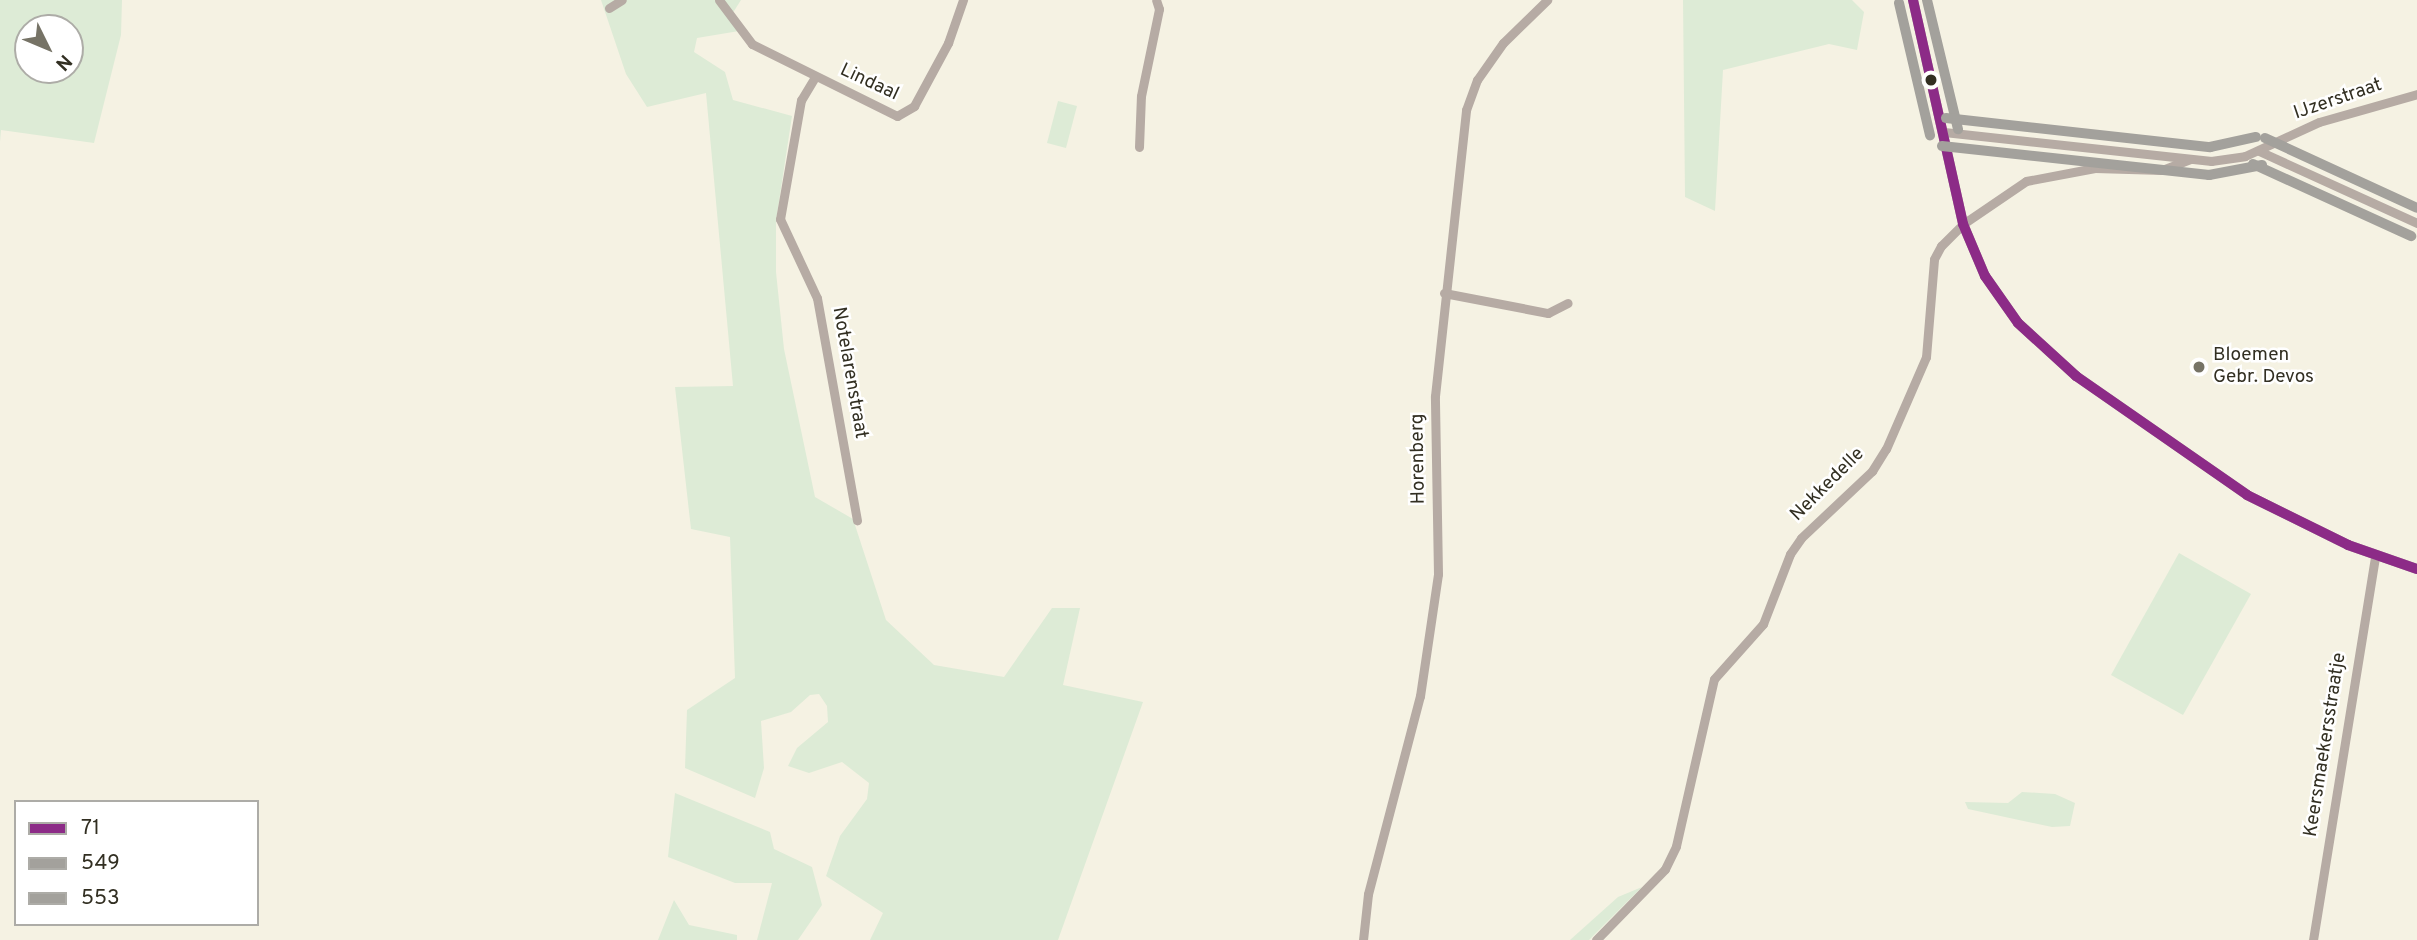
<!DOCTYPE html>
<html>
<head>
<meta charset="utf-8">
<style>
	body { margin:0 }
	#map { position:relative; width:2417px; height:940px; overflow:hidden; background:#f5f2e3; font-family:Overpass,sans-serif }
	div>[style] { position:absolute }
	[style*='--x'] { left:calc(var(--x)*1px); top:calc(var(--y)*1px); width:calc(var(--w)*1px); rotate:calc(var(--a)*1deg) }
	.green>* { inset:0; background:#ddebd6 }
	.minor>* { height:9px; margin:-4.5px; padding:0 4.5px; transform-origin:4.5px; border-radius:4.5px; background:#b6aba4 }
	.tertiary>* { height:10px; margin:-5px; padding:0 5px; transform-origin:5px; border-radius:5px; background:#b6aba4 }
	.bus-1>* { height:10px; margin:-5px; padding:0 5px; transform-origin:5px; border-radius:5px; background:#8c2b87 }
	.bus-2>* { height:10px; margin:-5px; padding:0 5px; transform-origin:5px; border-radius:5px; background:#a3a19c }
	.bus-3>* { height:10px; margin:-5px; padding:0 5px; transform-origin:5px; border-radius:5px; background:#a3a19c }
	.dots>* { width:19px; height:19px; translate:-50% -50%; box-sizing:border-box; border:4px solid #fff; border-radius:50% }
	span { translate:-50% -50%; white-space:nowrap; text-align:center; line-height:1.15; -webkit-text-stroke:5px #fff; paint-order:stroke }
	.street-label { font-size:19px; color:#322f22 }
	.poi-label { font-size:19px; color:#322f22 }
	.left { translate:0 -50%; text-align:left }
	.legend { position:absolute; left:14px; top:800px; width:245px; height:126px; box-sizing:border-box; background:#fff; border:2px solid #adaca7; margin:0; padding:9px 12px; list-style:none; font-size:21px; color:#322f22 }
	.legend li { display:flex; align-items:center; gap:14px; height:35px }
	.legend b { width:35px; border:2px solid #adaca7 }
	.north { position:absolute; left:14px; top:14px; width:70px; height:70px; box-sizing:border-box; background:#fff; border:2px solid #adaca7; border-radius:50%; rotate:133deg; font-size:19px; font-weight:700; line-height:28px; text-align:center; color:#322f22 }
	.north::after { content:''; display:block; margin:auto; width:24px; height:32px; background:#767366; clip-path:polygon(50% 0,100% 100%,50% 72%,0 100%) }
</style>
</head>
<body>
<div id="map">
	<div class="green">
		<i style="clip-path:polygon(evenodd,0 0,122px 0,121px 35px,94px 143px,1px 130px,0 142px,0 0,28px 28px,70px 28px,70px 70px,28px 70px,28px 28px)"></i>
		<i style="clip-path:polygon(601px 0,741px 0,729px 19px,739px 31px,697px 38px,694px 52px,725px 72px,733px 100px,792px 116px,776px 221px,776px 272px,784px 349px,815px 497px,853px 519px,886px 620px,934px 665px,1004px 677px,1052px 608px,1080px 608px,1063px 685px,1143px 702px,1058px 940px,870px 940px,883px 913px,826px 876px,840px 836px,867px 799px,869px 783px,842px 762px,809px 773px,788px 766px,797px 748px,828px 722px,827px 706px,819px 694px,810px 695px,791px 712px,761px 721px,764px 768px,755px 798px,685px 768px,687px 710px,735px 678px,730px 537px,691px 529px,675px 387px,733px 386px,706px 93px,647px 107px,626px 74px)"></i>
		<i style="clip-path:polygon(1683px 0,1852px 0,1864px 12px,1857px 50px,1829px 44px,1723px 70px,1715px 211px,1685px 197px)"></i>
		<i style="clip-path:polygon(1058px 101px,1077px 106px,1066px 148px,1047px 143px)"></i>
		<i style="clip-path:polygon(2179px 553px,2251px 594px,2183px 715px,2111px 675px)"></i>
		<i style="clip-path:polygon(2022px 792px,2055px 794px,2075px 803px,2070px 826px,2052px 827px,1968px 809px,1965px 802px,2008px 803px)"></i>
		<i style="clip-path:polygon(675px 793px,770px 832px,774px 849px,812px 867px,822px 905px,798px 940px,757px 940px,772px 883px,735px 883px,668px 857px)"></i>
		<i style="clip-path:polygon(1642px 887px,1589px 940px,1570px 940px,1618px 897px)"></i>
		<i style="clip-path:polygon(674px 900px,689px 925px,737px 935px,737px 940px,658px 940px)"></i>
	</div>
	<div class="minor">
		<i style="--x:719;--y:0;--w:55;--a:53.1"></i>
		<i style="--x:752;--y:44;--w:162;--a:26.4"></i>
		<i style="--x:897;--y:116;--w:20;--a:-30"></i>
		<i style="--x:914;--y:106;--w:72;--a:-61.6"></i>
		<i style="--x:948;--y:43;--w:46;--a:-70.8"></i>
		<i style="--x:609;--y:8;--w:15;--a:-32"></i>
		<i style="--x:815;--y:77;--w:27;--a:121"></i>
		<i style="--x:801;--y:100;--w:121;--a:100"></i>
		<i style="--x:780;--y:219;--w:87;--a:64.9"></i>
		<i style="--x:817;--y:298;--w:226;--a:79.8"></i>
		<i style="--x:1944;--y:132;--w:269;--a:6.2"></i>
		<i style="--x:2211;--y:161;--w:34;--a:-8"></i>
		<i style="--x:2245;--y:156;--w:81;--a:-24.7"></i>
		<i style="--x:2319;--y:122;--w:102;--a:-15.9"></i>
		<i style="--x:1139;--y:147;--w:51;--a:-87.8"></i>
		<i style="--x:1141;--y:96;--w:89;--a:-78.3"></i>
		<i style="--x:1159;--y:9;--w:9;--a:-108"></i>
		<i style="--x:2259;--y:151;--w:174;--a:24.5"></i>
		<i style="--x:1444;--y:293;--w:106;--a:10.9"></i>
		<i style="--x:1548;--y:313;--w:22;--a:-27"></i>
		<i style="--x:1363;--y:940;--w:46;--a:-83.8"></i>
		<i style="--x:1368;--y:894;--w:205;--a:-75.3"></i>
		<i style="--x:1420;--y:696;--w:123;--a:-81.6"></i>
		<i style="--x:1438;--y:574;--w:178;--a:-91"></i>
		<i style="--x:1435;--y:396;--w:288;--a:-83.8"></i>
		<i style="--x:1466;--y:110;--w:32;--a:-70"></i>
		<i style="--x:1477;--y:80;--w:45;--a:-54.9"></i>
		<i style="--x:1503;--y:43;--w:62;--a:-44.3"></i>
		<i style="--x:1596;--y:940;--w:99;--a:-45.8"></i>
		<i style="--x:1665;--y:869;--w:25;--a:-64"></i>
		<i style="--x:1676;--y:846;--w:171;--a:-77.2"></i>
		<i style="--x:1714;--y:679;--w:74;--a:-48.3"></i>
		<i style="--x:1763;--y:624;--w:75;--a:-68.9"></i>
		<i style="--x:1790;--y:554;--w:19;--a:-55"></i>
		<i style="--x:1801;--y:538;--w:98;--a:-43.3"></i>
		<i style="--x:1872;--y:471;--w:26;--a:-58"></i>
		<i style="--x:1886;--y:449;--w:100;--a:-66.5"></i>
		<i style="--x:1926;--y:357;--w:98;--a:-85.3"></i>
		<i style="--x:1934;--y:259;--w:15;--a:-62"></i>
		<i style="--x:1941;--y:246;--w:31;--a:-45"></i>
		<i style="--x:1963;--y:224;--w:76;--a:-34.3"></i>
		<i style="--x:2026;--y:181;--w:70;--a:-10.7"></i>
		<i style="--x:2095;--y:168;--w:67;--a:1.7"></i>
		<i style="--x:2162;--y:170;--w:31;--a:-21"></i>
		<i style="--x:2313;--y:940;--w:389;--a:-80.8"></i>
	</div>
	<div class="tertiary">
		<i style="--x:1913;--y:0;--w:230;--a:77.4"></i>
		<i style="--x:1963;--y:224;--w:56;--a:67.1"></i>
		<i style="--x:1985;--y:276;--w:57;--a:54.9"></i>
		<i style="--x:2018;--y:323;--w:79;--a:42.4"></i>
		<i style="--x:2076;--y:376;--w:208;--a:34.8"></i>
		<i style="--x:2247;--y:495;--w:113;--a:26.3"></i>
		<i style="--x:2348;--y:545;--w:73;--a:19.2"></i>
	</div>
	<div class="bus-1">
		<i style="--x:1913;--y:0;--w:230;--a:77.4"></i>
		<i style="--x:1963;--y:224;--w:56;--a:67.1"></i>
		<i style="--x:1985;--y:276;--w:57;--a:54.9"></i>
		<i style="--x:2018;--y:323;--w:79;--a:42.4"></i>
		<i style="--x:2076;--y:376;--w:208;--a:34.8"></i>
		<i style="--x:2247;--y:495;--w:113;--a:26.3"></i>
		<i style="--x:2348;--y:545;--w:73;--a:19.2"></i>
	</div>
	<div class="bus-2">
		<i style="--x:1899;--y:3;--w:136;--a:76.8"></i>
		<i style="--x:1942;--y:146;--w:269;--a:6.2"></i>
		<i style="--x:2209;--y:175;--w:54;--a:-10.7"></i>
		<i style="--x:2253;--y:164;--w:174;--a:24.5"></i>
	</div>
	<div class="bus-3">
		<i style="--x:1927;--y:0;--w:133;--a:76.5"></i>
		<i style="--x:1946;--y:118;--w:266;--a:6.3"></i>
		<i style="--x:2210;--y:147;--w:47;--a:-12.3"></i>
		<i style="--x:2265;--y:138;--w:167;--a:24.7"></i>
	</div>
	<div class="dots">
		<i style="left:1931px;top:80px;background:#322f22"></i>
		<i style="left:2199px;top:367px;background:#767366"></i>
	</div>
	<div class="street-label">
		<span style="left:869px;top:83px;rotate:25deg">Lindaal</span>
		<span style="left:2338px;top:100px;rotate:-19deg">IJzerstraat</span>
		<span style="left:849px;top:373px;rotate:80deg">Notelarenstraat</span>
		<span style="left:1419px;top:459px;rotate:-91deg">Horenberg</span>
		<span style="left:1828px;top:485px;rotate:-45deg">Nekkedelle</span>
		<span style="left:2326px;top:745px;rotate:-81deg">Keersmaekersstraatje</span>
	</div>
	<div class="poi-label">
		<span class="left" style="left:2213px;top:367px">Bloemen<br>Gebr. Devos</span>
	</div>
	<ul class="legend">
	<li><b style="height:9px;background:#8c2b87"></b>71</li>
	<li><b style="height:9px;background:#a3a19c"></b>549</li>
	<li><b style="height:9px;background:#a3a19c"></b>553</li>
	</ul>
	<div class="north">N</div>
</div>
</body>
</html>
